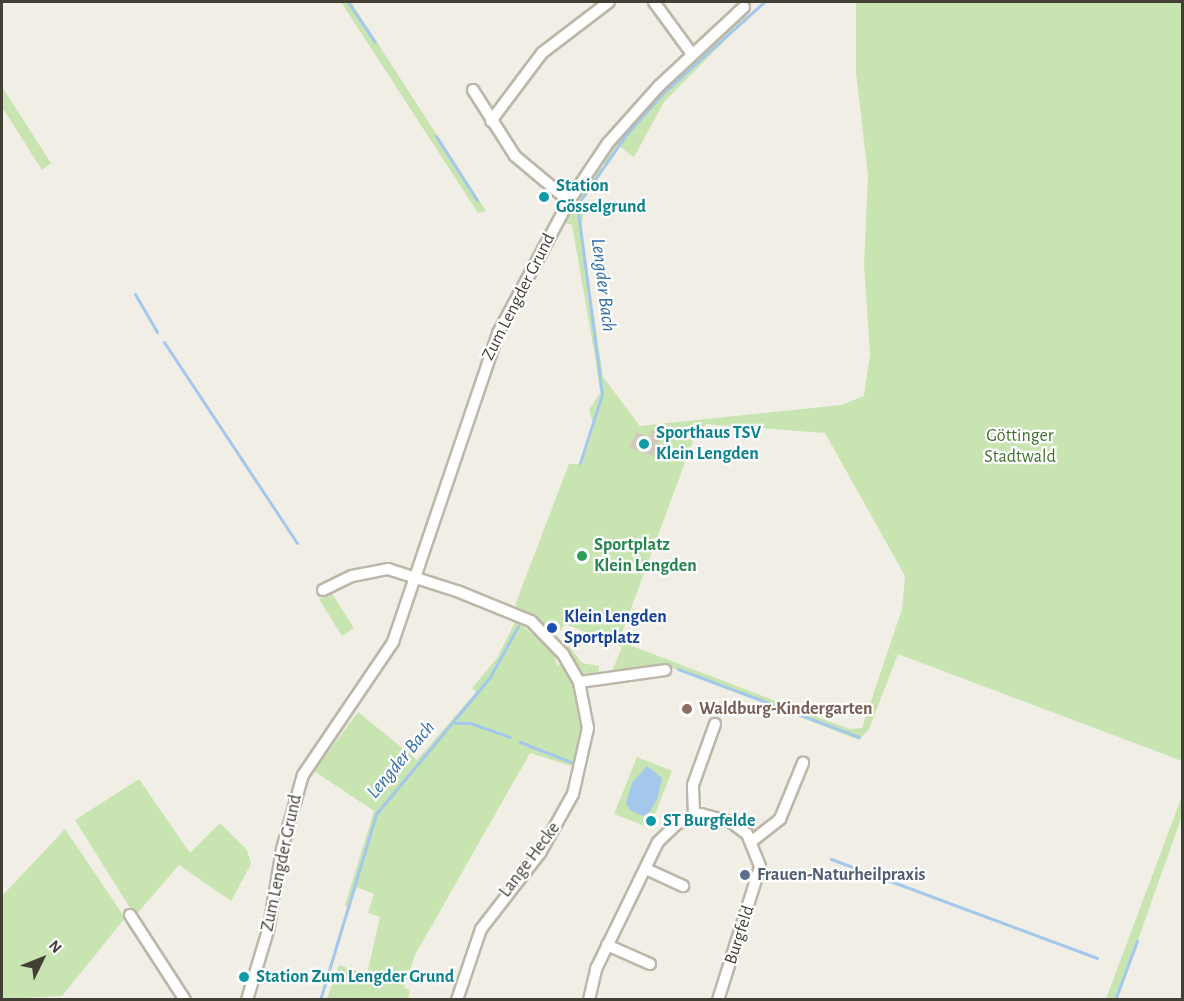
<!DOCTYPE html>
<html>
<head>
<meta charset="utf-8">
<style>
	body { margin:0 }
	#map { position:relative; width:1184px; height:1001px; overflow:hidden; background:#f1efe5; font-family:"Alegreya Sans",sans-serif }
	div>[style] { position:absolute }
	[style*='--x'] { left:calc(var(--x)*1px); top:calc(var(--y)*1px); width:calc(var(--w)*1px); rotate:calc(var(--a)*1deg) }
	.green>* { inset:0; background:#c8e4b0 }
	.water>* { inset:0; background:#a4c8ec }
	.stream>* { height:3px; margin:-1.5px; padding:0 1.5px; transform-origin:1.5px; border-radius:1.5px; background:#a4c8ec }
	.building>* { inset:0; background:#d2cbbb }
	.roads { filter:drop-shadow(2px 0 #bcb7a8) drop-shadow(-2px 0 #bcb7a8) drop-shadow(0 2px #bcb7a8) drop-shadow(0 -2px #bcb7a8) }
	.minor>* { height:10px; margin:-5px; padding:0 5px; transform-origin:5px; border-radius:5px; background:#fff }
	.dots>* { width:16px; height:16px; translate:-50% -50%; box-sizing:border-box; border:3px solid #fff; border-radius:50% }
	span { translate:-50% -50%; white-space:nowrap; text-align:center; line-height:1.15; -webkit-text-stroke:4.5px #fff; paint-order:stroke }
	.culture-label { font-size:18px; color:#0d838f; font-weight:700 }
	.left { translate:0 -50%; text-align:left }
	.street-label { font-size:18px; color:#433f35 }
	.park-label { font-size:18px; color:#40722c }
	.leisure-label { font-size:18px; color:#27864d; font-weight:700 }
	.transit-label { font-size:18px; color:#164399; font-weight:700 }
	.education-label { font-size:18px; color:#785e54; font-weight:700 }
	.service-label { font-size:18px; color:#4e5e75; font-weight:700 }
	.water-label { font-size:20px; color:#356ea9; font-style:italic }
	.frame { position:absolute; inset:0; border:3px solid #433f35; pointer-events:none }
	.north { position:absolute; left:12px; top:929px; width:60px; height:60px; -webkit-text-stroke:4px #fff; paint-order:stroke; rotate:47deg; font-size:16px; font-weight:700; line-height:24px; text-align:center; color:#433f35 }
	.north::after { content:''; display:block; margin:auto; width:21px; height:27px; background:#433f35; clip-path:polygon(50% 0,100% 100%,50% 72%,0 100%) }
</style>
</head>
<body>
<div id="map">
	<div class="green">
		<i style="clip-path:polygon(341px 2px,351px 2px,486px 211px,478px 213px)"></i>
		<i style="clip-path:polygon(evenodd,856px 2px,1182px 2px,1182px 761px,898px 654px,869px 729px,859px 740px,663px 664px,612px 671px,622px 647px,565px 624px,561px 630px,552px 624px,544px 627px,515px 605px,569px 464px,582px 464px,594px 427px,589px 410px,600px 393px,596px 362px,572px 225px,565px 223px,597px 166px,604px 170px,582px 202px,586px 205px,581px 226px,603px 377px,640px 426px,841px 405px,864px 396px,870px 354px,864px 264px,868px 176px,856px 72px,856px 2px,706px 424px,825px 433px,905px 576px,902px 609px,862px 728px,849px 729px,619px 641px,693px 441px,706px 424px)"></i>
		<i style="clip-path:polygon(745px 10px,747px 18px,664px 102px,634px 157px,620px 147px,607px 166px,600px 162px,645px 108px)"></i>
		<i style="clip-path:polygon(2px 87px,51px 163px,42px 170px,2px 107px)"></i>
		<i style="clip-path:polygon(331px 592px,354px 628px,342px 636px,319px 599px)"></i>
		<i style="clip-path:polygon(516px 620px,554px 653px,557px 666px,562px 662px,574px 687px,582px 724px,575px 767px,530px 753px,415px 955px,404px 988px,410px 990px,408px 999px,327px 999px,339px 965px,367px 974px,380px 917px,368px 913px,374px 894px,357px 887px,349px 908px,345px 905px,374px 811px,314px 771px,358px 712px,417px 760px,476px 692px,472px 688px,497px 658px)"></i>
		<i style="clip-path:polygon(569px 646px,582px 663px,599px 666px,599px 672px,580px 674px,564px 648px)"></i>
		<i style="clip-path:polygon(637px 757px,672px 771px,651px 824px,645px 826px,614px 814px)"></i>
		<i style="clip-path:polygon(139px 779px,190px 853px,220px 823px,247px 850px,251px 864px,231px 901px,179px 865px,135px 916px,75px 820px)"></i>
		<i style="clip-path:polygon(1182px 796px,1182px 816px,1117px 999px,1106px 999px)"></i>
		<i style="clip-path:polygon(65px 829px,125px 918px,62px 996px,2px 999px,2px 896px)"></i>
	</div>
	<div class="water">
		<i style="clip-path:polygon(647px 766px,662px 778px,657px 800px,646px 817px,631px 811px,626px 803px,632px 783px)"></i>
	</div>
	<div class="stream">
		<i style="--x:348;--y:2;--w:48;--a:56"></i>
		<i style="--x:436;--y:136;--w:76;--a:57.4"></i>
		<i style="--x:135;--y:294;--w:44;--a:59.9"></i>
		<i style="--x:164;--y:342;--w:241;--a:56.5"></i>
		<i style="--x:580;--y:463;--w:72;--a:-72.3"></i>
		<i style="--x:602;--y:394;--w:191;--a:-97.5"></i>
		<i style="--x:577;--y:205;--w:84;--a:-55.2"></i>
		<i style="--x:625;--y:136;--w:55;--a:-48.7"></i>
		<i style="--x:661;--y:95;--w:139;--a:-42.1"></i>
		<i style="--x:678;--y:669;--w:193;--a:20.6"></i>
		<i style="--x:455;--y:723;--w:15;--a:0"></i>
		<i style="--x:470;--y:723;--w:42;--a:19.3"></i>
		<i style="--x:520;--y:742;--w:55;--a:21.4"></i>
		<i style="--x:831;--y:859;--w:284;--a:20.4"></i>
		<i style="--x:320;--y:1000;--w:194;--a:-73.2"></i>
		<i style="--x:376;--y:814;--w:178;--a:-50.2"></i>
		<i style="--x:490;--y:677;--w:58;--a:-61.2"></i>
		<i style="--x:1115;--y:1000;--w:63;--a:-69.6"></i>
	</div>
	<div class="building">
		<i style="clip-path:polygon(651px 430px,662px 434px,653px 456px,629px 447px,637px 432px,649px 437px)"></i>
	</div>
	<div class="roads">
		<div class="minor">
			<i style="--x:654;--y:2;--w:64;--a:53.8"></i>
			<i style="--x:473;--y:90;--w:78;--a:57.5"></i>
			<i style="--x:515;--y:156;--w:70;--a:39.8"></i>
			<i style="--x:491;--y:121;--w:85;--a:-53.1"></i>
			<i style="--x:542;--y:53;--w:84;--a:-37.3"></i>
			<i style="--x:323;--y:590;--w:32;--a:-26"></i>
			<i style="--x:352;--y:576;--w:37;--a:-11"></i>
			<i style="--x:388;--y:569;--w:72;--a:17.7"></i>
			<i style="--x:457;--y:591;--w:80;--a:22.1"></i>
			<i style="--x:531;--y:621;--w:46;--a:45.9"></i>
			<i style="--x:563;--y:654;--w:32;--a:60"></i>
			<i style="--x:579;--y:682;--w:47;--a:78.9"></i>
			<i style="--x:588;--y:728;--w:68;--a:102.8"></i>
			<i style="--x:573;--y:794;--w:68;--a:119.2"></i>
			<i style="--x:540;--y:853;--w:96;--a:127.8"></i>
			<i style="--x:481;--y:929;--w:75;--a:108.7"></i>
			<i style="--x:579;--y:682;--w:87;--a:-7.9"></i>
			<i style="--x:694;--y:815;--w:30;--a:-92"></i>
			<i style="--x:693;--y:785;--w:65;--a:-70.2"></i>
			<i style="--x:752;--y:841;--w:36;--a:-38"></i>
			<i style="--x:780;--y:819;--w:61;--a:-67.7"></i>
			<i style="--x:646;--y:869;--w:41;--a:24.7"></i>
			<i style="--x:130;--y:915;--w:101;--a:57.1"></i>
			<i style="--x:607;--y:945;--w:47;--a:23.8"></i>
			<i style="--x:247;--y:1000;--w:76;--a:-73.2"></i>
			<i style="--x:269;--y:927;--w:79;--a:-80.5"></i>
			<i style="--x:282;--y:849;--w:77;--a:-74.2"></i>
			<i style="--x:303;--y:775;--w:161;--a:-55.9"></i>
			<i style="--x:393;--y:642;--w:326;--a:-71.2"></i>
			<i style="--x:498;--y:333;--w:150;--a:-61.7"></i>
			<i style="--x:569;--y:201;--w:70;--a:-56.1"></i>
			<i style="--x:608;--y:143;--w:76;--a:-48.2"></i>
			<i style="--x:659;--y:86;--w:116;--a:-42.9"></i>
			<i style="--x:589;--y:1000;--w:32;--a:-77"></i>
			<i style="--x:596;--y:969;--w:141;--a:-64"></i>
			<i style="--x:658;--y:842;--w:28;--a:-44"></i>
			<i style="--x:678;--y:823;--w:25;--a:-21"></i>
			<i style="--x:701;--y:814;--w:31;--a:15"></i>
			<i style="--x:731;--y:822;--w:20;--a:37"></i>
			<i style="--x:747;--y:834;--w:35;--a:68"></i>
			<i style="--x:760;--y:867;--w:139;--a:107.5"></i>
		</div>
	</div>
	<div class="dots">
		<i style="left:544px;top:197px;background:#0f9aa8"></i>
		<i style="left:644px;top:444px;background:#0f9aa8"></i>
		<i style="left:582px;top:556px;background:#2e9e5b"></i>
		<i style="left:552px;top:628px;background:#1a4fb4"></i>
		<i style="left:687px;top:709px;background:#8d6e63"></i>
		<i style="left:651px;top:821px;background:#0f9aa8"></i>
		<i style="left:745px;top:875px;background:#5c6f8a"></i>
		<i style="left:244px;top:977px;background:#0f9aa8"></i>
	</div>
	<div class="culture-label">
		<span class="left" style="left:556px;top:197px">Station<br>Gösselgrund</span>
		<span class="left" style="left:656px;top:444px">Sporthaus TSV<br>Klein Lengden</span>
		<span class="left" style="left:663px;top:821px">ST Burgfelde</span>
		<span class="left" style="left:256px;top:977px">Station Zum Lengder Grund</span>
	</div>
	<div class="street-label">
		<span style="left:519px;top:297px;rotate:-63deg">Zum Lengder Grund</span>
		<span style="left:530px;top:860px;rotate:-53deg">Lange Hecke</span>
		<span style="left:282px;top:863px;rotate:-78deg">Zum Lengder Grund</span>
		<span style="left:740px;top:935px;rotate:-72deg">Burgfeld</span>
	</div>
	<div class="park-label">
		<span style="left:1020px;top:447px">Göttinger<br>Stadtwald</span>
	</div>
	<div class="leisure-label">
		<span class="left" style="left:594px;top:556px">Sportplatz<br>Klein Lengden</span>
	</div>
	<div class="transit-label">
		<span class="left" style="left:564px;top:628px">Klein Lengden<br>Sportplatz</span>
	</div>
	<div class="education-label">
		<span class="left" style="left:699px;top:709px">Waldburg-Kindergarten</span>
	</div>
	<div class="service-label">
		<span class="left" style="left:757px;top:875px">Frauen-Naturheilpraxis</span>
	</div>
	<div class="water-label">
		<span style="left:603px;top:285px;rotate:83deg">Lengder Bach</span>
		<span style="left:401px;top:760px;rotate:-50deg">Lengder Bach</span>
	</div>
	<div class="frame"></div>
	<div class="north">N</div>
</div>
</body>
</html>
